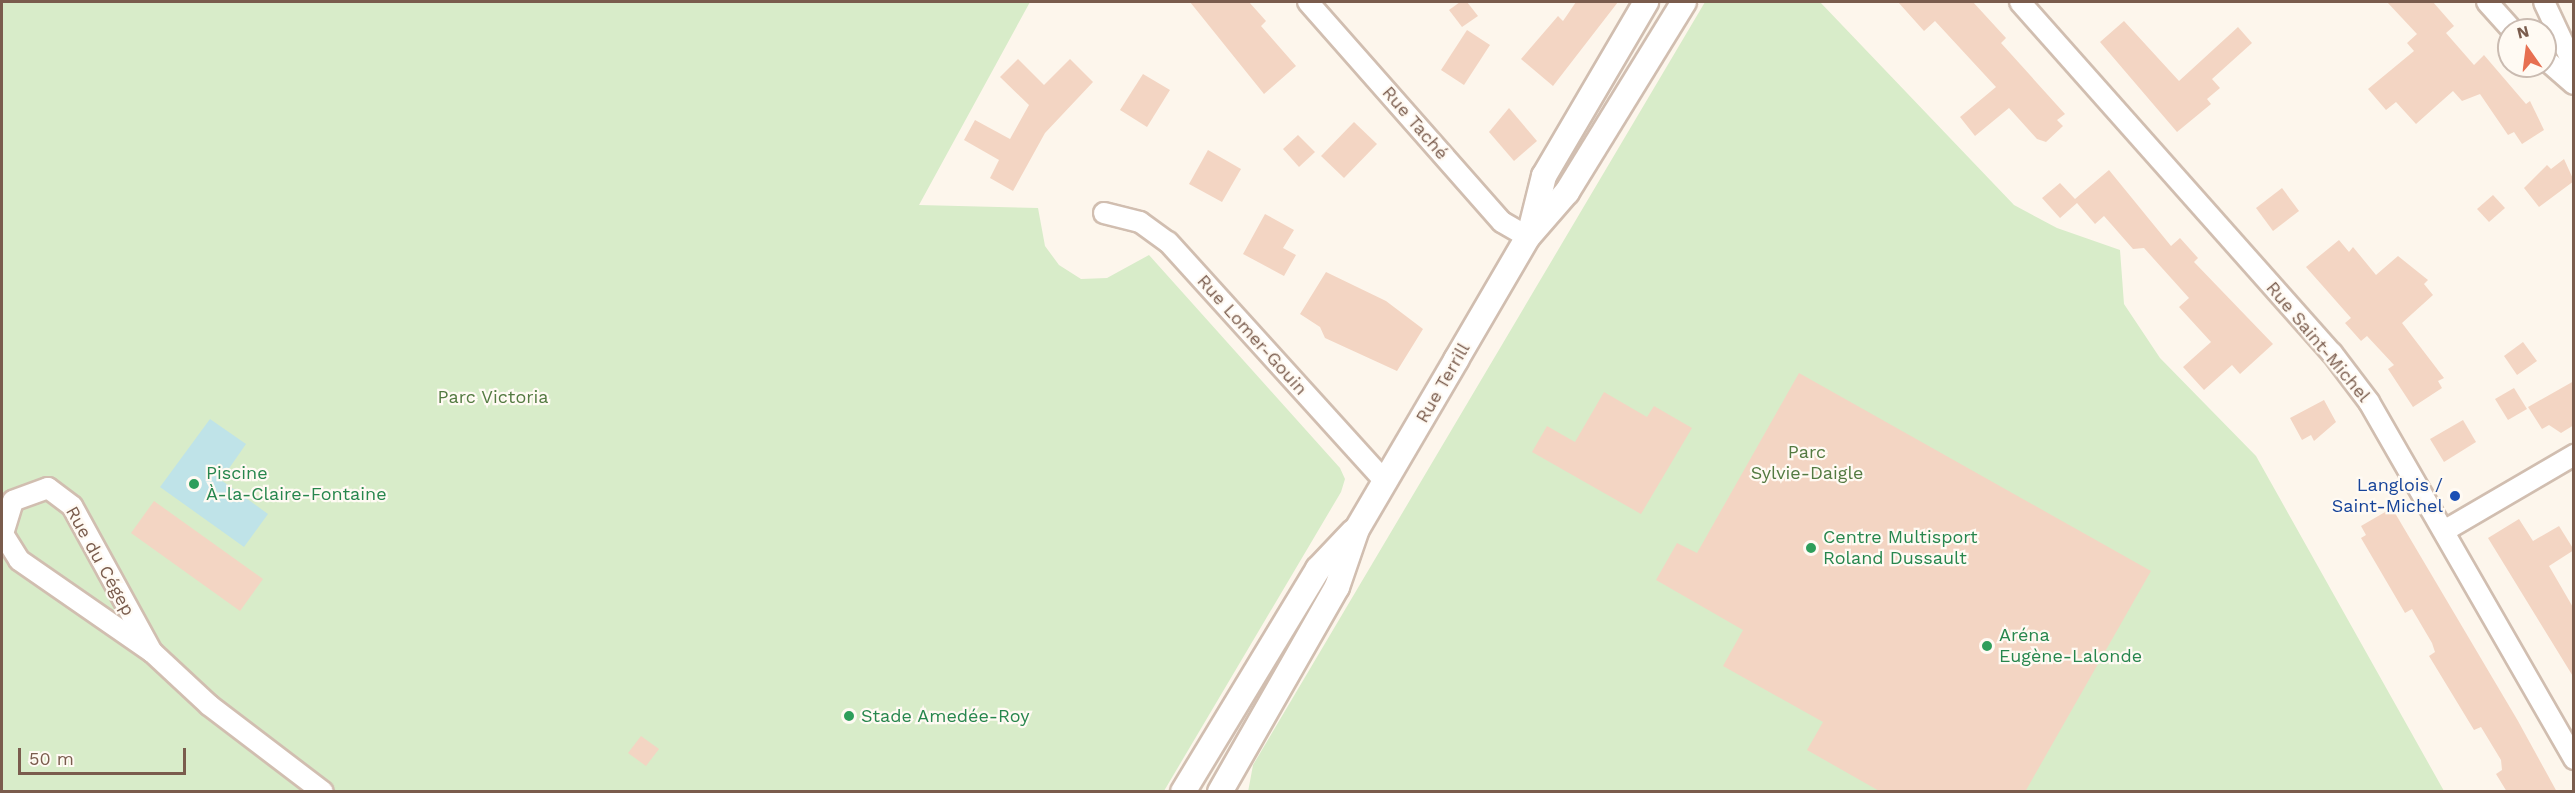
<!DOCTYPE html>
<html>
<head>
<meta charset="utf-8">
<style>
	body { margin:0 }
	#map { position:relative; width:2575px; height:793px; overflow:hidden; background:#fdf6ec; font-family:"Work Sans",sans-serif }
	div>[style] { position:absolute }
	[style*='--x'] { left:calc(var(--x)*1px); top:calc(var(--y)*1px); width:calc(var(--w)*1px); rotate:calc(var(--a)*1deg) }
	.green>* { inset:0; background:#d8ecc9 }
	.water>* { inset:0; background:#bfe3e8 }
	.building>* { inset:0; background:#f3d5c3 }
	.roads { filter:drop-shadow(2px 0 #d1beb0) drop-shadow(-2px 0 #d1beb0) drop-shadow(0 2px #d1beb0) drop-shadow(0 -2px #d1beb0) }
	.minor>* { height:20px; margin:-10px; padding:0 10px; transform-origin:10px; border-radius:10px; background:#fff }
	.tertiary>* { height:24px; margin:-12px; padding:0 12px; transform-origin:12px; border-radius:12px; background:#fff }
	.dots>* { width:16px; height:16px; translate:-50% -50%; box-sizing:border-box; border:3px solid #fffaf3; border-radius:50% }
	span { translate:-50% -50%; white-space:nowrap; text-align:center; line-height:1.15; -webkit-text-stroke:4.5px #fffaf3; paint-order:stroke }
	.street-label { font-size:18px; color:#7a5c4d }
	.park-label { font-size:18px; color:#537a41 }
	.leisure-label { font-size:18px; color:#27864d }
	.left { translate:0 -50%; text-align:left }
	.transit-label { font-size:18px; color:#164399 }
	.right { translate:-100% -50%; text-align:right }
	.frame { position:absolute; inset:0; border:3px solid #7a5c4d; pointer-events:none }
	.north { position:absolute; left:2497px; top:18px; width:60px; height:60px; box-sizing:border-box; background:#fffaf3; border:2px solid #cabbb1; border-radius:50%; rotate:346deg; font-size:16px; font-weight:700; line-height:24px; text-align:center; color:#7a5c4d }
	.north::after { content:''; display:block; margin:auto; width:21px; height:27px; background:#e76f51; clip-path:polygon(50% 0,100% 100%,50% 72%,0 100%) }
	.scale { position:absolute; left:18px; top:748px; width:168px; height:27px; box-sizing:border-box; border:3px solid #7a5c4d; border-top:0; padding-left:8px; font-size:18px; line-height:21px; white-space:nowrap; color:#7a5c4d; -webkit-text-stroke:4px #fffaf3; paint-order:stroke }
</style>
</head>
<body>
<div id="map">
	<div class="green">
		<i style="clip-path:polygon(2px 2px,1030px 2px,919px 205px,1038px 208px,1045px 246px,1059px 265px,1081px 279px,1107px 278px,1149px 255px,1340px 468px,1345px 479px,1341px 492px,1164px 791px,2px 792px)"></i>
		<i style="clip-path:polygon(1705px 2px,1820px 2px,2014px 205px,2057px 228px,2120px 250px,2124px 304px,2160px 358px,2256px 456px,2444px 791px,1248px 792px,1253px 765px)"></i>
	</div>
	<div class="water">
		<i style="clip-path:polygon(210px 419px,246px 444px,221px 480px,268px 514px,244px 547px,160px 487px)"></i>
	</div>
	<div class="building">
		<i style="clip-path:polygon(1190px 2px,1249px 2px,1266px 21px,1261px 26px,1296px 66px,1264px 94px)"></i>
		<i style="clip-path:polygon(1460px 2px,1467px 2px,1478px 16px,1462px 27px,1449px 10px)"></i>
		<i style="clip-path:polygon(1576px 2px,1618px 2px,1553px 86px,1521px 59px,1558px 16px,1563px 21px)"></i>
		<i style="clip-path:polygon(1898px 2px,1973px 2px,2006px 38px,2001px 43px,2065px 114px,2057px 120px,2063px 126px,2046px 142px,2037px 139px,2009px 108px,1975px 136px,1960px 117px,1996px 87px,1935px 21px,1924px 31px)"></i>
		<i style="clip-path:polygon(2387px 2px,2433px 2px,2454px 26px,2446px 33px,2474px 65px,2484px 55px,2526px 104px,2530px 101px,2544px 130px,2522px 144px,2514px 132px,2508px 135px,2480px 94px,2462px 101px,2453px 91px,2416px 124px,2396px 102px,2386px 110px,2368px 89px,2414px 51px,2407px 43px,2417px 34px)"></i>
		<i style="clip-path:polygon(2124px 21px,2179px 81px,2238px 27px,2252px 43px,2212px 79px,2220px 88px,2207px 99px,2211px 104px,2177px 132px,2100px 42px)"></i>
		<i style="clip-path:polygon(1467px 30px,1490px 45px,1464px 85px,1441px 70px)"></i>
		<i style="clip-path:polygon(1018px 59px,1044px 85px,1070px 59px,1093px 82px,1045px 133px,1013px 191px,990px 178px,999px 160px,964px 140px,975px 120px,1010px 139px,1029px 105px,1000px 77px)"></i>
		<i style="clip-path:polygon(1143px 74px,1170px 90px,1147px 127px,1120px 110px)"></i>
		<i style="clip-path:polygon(1509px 108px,1537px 141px,1514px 161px,1489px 132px)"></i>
		<i style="clip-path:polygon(1354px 122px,1377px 144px,1344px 178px,1321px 156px)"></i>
		<i style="clip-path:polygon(1298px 135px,1315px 152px,1299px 167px,1283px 149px)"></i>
		<i style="clip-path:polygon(1208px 150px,1241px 169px,1222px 202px,1189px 184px)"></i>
		<i style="clip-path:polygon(2564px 159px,2574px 181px,2539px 207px,2524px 188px,2547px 165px,2551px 169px)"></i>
		<i style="clip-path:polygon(2109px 170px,2171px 246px,2180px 238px,2198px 258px,2194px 262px,2273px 344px,2240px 374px,2232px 365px,2204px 390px,2183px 367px,2211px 342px,2179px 307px,2189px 298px,2144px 248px,2133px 249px,2104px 216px,2095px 224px,2077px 203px,2060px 218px,2042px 198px,2060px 183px,2075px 199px)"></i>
		<i style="clip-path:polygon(2282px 188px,2299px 211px,2273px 231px,2256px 208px)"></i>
		<i style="clip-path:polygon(2493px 195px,2505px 208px,2489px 222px,2477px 209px)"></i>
		<i style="clip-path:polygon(1265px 214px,1294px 230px,1283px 248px,1296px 255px,1284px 276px,1243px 254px)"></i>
		<i style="clip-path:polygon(2339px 240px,2349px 252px,2353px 247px,2376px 275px,2398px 256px,2428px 280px,2424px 284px,2433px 295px,2402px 323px,2444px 378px,2438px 381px,2442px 388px,2413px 407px,2388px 369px,2394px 365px,2367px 336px,2361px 341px,2345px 323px,2351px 318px,2306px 267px)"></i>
		<i style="clip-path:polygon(1326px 272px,1386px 301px,1423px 329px,1397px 371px,1325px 338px,1320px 327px,1300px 314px)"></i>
		<i style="clip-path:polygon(2523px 342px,2537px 361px,2517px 375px,2504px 356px)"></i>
		<i style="clip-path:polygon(1799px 373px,2151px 571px,2025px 792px,1881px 792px,1807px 750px,1823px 722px,1723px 666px,1743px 630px,1656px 580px,1677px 543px,1697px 553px)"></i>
		<i style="clip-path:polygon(2574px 381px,2574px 425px,2561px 433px,2549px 425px,2542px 429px,2528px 407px)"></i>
		<i style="clip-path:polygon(2514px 388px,2527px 409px,2508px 420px,2495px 399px)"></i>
		<i style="clip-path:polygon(1604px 392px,1647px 417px,1654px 406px,1692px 428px,1641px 514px,1532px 452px,1547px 426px,1575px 442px)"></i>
		<i style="clip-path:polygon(2324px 400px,2336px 422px,2314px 441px,2311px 435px,2302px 440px,2290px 418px)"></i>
		<i style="clip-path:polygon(2463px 420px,2476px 442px,2444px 462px,2430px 439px)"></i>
		<i style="clip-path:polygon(154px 501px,263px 579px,240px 611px,131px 533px)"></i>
		<i style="clip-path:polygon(2392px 508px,2518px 721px,2557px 792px,2507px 792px,2496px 774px,2502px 770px,2501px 760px,2481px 727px,2474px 730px,2429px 656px,2435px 652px,2432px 643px,2412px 609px,2405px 613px,2361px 538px,2366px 535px,2361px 526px)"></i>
		<i style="clip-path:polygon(2519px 519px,2533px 541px,2559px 526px,2574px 550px,2549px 566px,2574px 609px,2574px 678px,2488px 538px)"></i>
		<i style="clip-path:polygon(641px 736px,659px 749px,646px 766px,628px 753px)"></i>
	</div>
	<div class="roads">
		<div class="minor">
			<i style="--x:1308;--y:2;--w:293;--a:48.6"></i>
			<i style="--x:1502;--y:222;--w:30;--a:30"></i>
			<i style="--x:2020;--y:2;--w:470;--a:48.4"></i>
			<i style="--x:2332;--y:353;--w:61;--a:52.9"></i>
			<i style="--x:2369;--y:402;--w:412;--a:60.1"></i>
			<i style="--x:2487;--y:2;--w:38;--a:48"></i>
			<i style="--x:2544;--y:2;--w:71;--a:64.9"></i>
			<i style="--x:2545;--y:59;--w:38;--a:41"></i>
			<i style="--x:1104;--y:213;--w:37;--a:14"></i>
			<i style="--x:1140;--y:222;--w:34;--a:36"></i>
			<i style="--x:1168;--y:242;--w:323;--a:47.8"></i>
			<i style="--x:2444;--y:531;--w:151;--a:-30.3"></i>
			<i style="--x:152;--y:652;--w:166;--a:-118.7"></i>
			<i style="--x:72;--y:506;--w:30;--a:-143"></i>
			<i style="--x:48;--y:488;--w:37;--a:160"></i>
			<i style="--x:13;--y:501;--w:34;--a:107"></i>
			<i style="--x:3;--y:534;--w:31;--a:58"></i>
			<i style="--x:19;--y:560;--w:162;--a:34.7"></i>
			<i style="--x:152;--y:652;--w:78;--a:42.9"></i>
			<i style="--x:209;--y:705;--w:143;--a:37.3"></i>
		</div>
		<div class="tertiary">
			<i style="--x:1530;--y:232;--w:58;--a:-76"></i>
			<i style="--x:1544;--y:176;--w:202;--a:-59.6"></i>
			<i style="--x:1183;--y:792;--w:261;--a:-58.8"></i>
			<i style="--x:1318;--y:569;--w:51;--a:-46.6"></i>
			<i style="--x:1220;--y:792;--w:236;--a:-60.3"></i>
			<i style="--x:1337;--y:587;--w:61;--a:-71"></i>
			<i style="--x:1357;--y:529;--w:196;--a:-59.6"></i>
			<i style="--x:1456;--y:360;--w:143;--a:-59.7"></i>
			<i style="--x:1528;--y:237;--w:60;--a:-49.1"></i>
			<i style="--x:1567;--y:192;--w:223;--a:-58.4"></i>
		</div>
	</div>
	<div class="dots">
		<i style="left:194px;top:484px;background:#2e9e5b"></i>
		<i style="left:2455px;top:496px;background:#1a4fb4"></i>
		<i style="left:1811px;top:548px;background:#2e9e5b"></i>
		<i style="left:1987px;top:646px;background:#2e9e5b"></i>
		<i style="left:849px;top:716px;background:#2e9e5b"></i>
	</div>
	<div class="street-label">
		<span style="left:1415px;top:123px;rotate:49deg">Rue Taché</span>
		<span style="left:1252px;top:335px;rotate:48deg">Rue Lomer-Gouin</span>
		<span style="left:2318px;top:342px;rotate:50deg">Rue Saint-Michel</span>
		<span style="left:1443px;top:383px;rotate:-60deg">Rue Terrill</span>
		<span style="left:100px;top:561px;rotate:61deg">Rue du Cégep</span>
	</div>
	<div class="park-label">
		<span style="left:493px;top:397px">Parc Victoria</span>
		<span style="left:1807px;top:463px">Parc<br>Sylvie-Daigle</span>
	</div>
	<div class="leisure-label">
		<span class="left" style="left:206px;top:484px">Piscine<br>À-la-Claire-Fontaine</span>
		<span class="left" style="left:1823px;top:548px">Centre Multisport<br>Roland Dussault</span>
		<span class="left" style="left:1999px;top:646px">Aréna<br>Eugène-Lalonde</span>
		<span class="left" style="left:861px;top:716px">Stade Amedée-Roy</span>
	</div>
	<div class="transit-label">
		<span class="right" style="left:2443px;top:496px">Langlois /<br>Saint-Michel</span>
	</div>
	<div class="frame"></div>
	<div class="north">N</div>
	<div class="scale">50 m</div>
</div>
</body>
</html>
